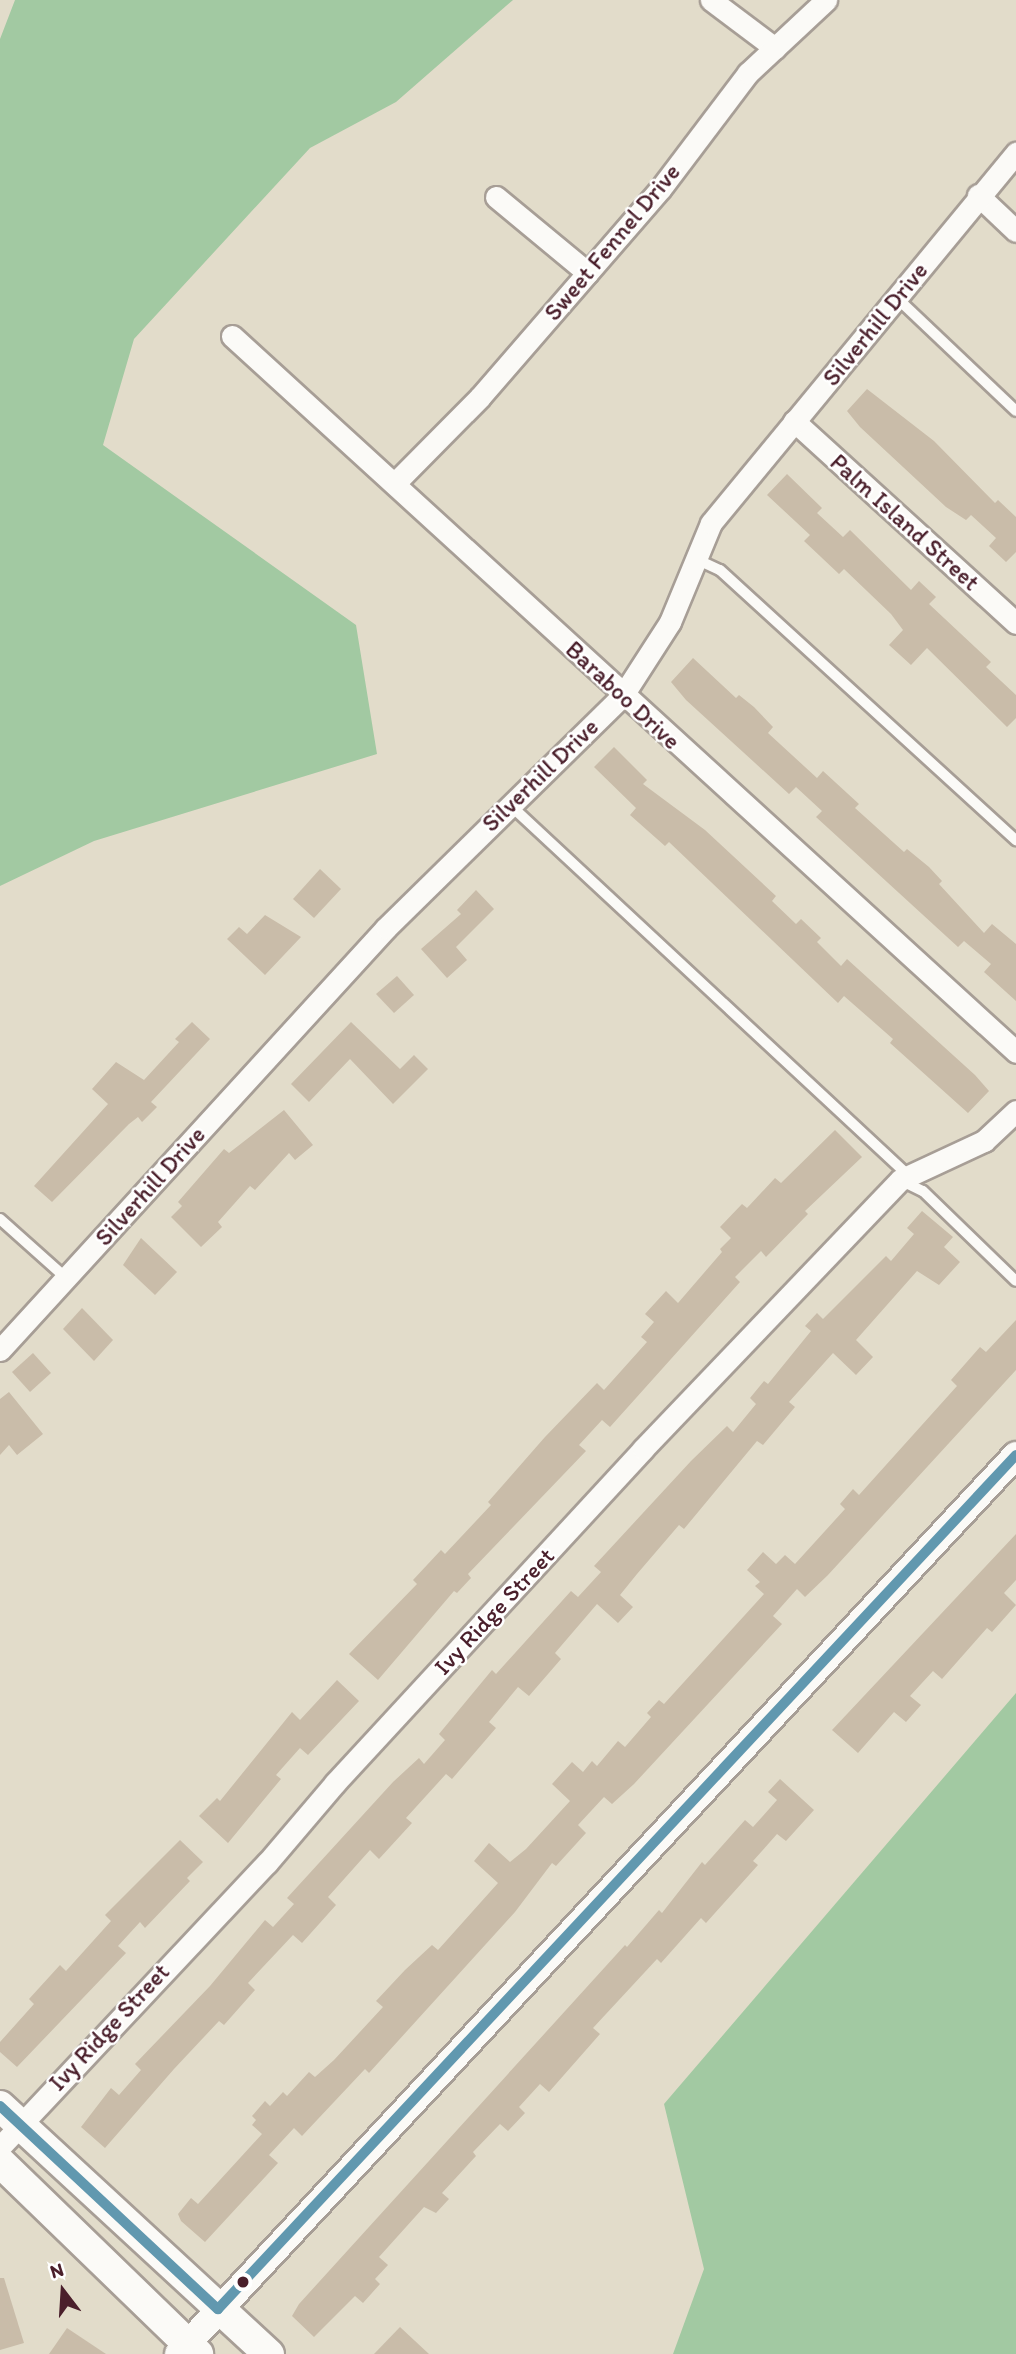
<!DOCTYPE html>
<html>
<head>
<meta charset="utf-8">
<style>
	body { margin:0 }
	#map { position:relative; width:1016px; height:2354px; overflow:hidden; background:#e2dcca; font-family:Itim,sans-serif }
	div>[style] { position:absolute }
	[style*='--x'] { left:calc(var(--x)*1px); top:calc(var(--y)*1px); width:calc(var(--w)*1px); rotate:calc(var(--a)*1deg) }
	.forest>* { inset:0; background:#a2c9a2 }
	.building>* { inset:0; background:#c9bca9 }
	.roads { filter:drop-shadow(2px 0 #a79e96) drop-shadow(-2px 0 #a79e96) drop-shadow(0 2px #a79e96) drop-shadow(0 -2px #a79e96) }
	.service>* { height:10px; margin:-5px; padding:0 5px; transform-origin:5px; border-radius:5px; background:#fbfaf7 }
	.minor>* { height:21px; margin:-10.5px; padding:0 10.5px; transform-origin:10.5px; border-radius:10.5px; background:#fbfaf7 }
	.tertiary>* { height:26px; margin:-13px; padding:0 13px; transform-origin:13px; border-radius:13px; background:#fbfaf7 }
	.secondary>* { height:30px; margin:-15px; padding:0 15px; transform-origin:15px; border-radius:15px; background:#fbfaf7 }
	.bus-1>* { height:10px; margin:-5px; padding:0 5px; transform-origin:5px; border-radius:5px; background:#6198af }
	.dots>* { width:19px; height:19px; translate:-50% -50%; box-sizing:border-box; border:4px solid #fff; border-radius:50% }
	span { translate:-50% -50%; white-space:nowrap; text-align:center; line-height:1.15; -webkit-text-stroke:5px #fff; paint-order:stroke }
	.street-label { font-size:24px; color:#4a1f2b }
	.north { position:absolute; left:28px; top:2256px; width:70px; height:70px; -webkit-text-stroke:5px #fff; paint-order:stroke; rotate:343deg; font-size:19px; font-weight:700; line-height:28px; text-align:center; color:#4a1f2b }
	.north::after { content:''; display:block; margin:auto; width:24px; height:32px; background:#4a1f2b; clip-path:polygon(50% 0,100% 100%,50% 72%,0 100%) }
</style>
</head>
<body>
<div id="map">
	<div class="forest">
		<i style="clip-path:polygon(15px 0,513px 0,396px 102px,310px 148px,134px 339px,103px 445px,356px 625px,377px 754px,94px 841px,0 886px,0 39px)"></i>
		<i style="clip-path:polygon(1016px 1693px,1016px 2354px,673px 2354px,704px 2269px,664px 2104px)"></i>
	</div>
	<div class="building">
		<i style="clip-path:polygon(867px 389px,934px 441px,995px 503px,998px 500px,1016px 517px,1016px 552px,1006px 562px,989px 546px,996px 538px,971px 515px,966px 520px,946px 507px,860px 427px,847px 411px)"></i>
		<i style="clip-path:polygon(787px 474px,822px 508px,817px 513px,843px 537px,850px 530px,911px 590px,919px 581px,936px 597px,929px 604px,991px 662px,986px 667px,1016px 695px,1016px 718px,1007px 727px,927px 648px,911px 665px,889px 645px,903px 630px,891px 614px,844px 569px,839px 574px,804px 541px,810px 535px,767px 495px)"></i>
		<i style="clip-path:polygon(693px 658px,736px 698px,739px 695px,754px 707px,773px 727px,768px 733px,817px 778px,823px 771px,859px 804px,855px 808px,904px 852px,907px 849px,929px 867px,942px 881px,939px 884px,984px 933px,992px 924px,1016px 944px,1016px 1001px,984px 972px,991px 964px,964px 941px,958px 947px,816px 817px,822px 811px,796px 787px,789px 794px,686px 700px,671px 682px)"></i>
		<i style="clip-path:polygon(614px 747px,647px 780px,643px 784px,705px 830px,776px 896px,772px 901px,796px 924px,801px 919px,821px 938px,817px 942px,841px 966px,847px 959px,975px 1075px,989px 1091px,968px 1113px,890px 1043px,893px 1039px,844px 996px,838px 1003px,669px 842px,665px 846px,630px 815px,636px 808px,594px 767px)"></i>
		<i style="clip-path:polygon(320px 869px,341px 889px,314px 918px,293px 899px)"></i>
		<i style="clip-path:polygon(476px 890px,494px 909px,456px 947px,467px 960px,447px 978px,421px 949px,461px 914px,457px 910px)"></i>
		<i style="clip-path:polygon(265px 915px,301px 937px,265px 975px,227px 939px,239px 927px,247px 934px)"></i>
		<i style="clip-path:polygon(397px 976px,414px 995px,394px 1013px,376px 994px)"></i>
		<i style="clip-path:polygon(192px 1022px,210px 1039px,151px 1102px,157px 1107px,142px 1122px,138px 1117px,129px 1124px,52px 1202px,34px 1186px,108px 1104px,92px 1089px,116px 1062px,144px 1080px,179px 1042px,175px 1039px)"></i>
		<i style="clip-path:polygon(351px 1022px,400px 1069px,414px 1055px,428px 1069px,393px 1104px,350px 1059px,309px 1102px,291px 1084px)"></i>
		<i style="clip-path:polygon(284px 1110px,313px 1145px,295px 1160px,289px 1153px,255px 1190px,250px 1186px,218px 1222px,222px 1227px,201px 1247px,171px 1217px,182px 1206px,178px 1202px,224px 1149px,229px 1153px)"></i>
		<i style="clip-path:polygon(835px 1130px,862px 1157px,805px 1211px,808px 1214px,766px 1257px,761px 1251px,735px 1277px,740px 1282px,610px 1427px,602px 1420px,579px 1445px,586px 1451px,468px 1574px,471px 1578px,457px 1593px,454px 1591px,378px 1680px,349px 1654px,417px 1584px,413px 1580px,441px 1550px,445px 1554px,491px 1505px,488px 1502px,545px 1437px,597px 1383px,604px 1390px,647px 1342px,641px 1337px,654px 1322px,645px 1314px,666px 1291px,678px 1303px,722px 1252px,720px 1249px,731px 1238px,720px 1227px,742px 1204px,747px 1208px,775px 1178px,781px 1183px)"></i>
		<i style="clip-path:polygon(922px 1211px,953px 1237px,944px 1247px,960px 1262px,939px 1285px,917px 1271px,856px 1340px,873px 1357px,856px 1375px,833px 1353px,789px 1402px,795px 1407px,763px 1445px,757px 1441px,684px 1529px,679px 1525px,637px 1574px,620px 1595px,633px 1607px,618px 1623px,597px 1604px,555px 1653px,561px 1659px,529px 1696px,518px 1687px,489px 1722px,496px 1728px,452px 1779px,446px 1774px,406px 1818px,412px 1823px,379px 1859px,370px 1850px,328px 1897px,336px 1905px,302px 1943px,293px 1935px,248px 1983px,255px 1990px,224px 2025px,219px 2021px,174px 2069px,105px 2148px,81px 2127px,111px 2088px,119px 2095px,141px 2070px,135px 2064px,210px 1986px,265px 1920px,273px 1927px,294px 1904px,287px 1898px,393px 1782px,419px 1758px,424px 1764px,445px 1740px,439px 1734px,492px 1670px,496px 1674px,571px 1591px,578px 1597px,601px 1572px,594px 1566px,691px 1461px,727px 1426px,733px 1432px,756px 1404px,750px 1398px,764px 1381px,768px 1384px,811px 1331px,805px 1326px,817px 1313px,823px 1319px,886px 1256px,891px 1261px,914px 1234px,907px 1228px)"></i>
		<i style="clip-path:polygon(141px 1238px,177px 1272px,155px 1295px,123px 1265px)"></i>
		<i style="clip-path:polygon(82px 1308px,113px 1340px,94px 1361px,63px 1329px)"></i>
		<i style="clip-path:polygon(1016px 1320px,1016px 1370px,828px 1575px,805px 1597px,797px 1589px,773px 1616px,782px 1624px,634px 1784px,612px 1804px,604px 1797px,578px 1825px,586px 1833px,556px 1866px,552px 1863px,515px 1912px,369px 2073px,365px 2069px,302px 2136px,294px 2128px,269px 2155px,278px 2163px,205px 2242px,181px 2221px,178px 2214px,191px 2198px,198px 2204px,262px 2134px,252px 2125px,256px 2120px,252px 2116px,265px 2101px,270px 2106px,283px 2092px,287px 2096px,309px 2072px,315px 2077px,334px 2060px,383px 2007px,376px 2001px,405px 1970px,432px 1945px,438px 1950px,498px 1883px,474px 1861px,489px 1843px,510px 1862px,526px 1849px,570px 1801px,552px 1784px,572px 1762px,583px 1772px,592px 1761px,597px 1766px,618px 1741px,625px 1747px,651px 1717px,647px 1713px,659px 1700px,664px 1704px,764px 1594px,755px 1586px,760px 1582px,747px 1570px,763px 1552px,776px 1564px,785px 1555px,795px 1564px,845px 1509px,840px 1504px,853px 1489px,859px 1495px,957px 1386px,951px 1380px,980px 1347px,986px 1352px)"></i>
		<i style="clip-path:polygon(33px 1353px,51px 1373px,30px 1392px,12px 1372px)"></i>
		<i style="clip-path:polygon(9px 1392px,43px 1434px,17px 1455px,9px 1445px,0 1455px,0 1399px)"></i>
		<i style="clip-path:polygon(1016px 1534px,1016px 1580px,1004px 1593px,1016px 1605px,992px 1632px,987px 1628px,942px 1679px,933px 1671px,910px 1696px,921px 1705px,906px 1722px,894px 1712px,858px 1753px,832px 1730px)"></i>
		<i style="clip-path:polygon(337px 1680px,359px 1701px,308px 1755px,300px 1748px,276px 1775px,281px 1779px,228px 1843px,199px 1816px,217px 1798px,220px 1801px,292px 1712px,300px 1720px)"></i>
		<i style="clip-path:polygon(780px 1779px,814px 1810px,786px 1841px,777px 1834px,753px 1861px,758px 1865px,706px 1923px,701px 1918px,661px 1963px,657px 1959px,593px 2028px,600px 2034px,549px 2092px,540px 2084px,519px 2107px,525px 2113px,508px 2131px,500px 2124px,473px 2152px,476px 2156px,442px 2193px,449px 2199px,436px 2213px,424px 2207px,379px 2257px,388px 2265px,375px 2279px,380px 2284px,363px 2303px,355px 2296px,314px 2337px,292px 2316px,299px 2304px,625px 1945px,627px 1947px,659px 1910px,662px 1913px,702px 1862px,705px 1865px,745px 1820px,753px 1827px,777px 1800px,768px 1792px)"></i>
		<i style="clip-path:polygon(180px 1840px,203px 1862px,187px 1878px,190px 1881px,145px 1928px,140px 1922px,118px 1946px,126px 1953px,17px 2067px,0 2052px,0 2042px,34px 2004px,29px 1999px,60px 1965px,66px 1971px,111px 1921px,105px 1915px)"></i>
		<i style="clip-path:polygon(0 2278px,4px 2278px,24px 2343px,0 2350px)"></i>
		<i style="clip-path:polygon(400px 2327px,429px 2354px,374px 2354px)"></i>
		<i style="clip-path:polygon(67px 2328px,106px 2354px,49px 2354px)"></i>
	</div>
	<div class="roads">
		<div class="service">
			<i style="--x:897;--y:298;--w:164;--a:43.5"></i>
			<i style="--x:696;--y:559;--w:26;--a:25"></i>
			<i style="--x:720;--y:570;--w:401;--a:42.4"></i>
			<i style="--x:509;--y:804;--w:546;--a:42.92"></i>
			<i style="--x:900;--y:1180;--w:25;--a:26"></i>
			<i style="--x:923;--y:1191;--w:129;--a:44.1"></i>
			<i style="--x:0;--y:1219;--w:89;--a:41.8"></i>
		</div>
		<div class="minor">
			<i style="--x:711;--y:0;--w:80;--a:36.9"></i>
			<i style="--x:978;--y:195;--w:52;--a:43.5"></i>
			<i style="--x:496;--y:197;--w:119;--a:39.6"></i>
			<i style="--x:232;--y:336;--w:1062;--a:42.4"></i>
			<i style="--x:794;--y:421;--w:300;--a:42.3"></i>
			<i style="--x:395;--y:483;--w:121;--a:-45.3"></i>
			<i style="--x:480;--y:397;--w:276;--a:-49.1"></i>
			<i style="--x:661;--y:188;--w:144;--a:-52.9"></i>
			<i style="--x:748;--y:73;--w:107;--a:-43.1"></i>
			<i style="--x:0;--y:1350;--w:572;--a:-47.55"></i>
			<i style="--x:386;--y:928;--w:332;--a:-44.5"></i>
			<i style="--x:623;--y:695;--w:87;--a:-57.2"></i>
			<i style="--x:670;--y:622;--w:107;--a:-67.5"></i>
			<i style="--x:711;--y:523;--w:480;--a:-50.5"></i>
			<i style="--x:0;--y:2147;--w:390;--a:-46.8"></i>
			<i style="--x:267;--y:1863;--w:105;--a:-49.6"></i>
			<i style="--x:335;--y:1783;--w:454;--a:-47.3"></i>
			<i style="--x:643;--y:1449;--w:372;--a:-46.3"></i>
			<i style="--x:900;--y:1180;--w:93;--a:-24.9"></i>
			<i style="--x:984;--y:1141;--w:44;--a:-43.2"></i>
		</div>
		<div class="tertiary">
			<i style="--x:178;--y:2354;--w:1229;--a:-47.01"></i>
		</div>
		<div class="secondary">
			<i style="--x:0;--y:2106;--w:366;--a:42.7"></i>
			<i style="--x:0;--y:2162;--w:276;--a:44.1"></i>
		</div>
	</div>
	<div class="bus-1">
		<i style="--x:0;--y:2106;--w:298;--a:43"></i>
		<i style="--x:218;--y:2309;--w:1169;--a:-46.94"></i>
	</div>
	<div class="dots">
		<i style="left:243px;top:2282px;background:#4a1f2b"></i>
	</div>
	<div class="street-label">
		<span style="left:612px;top:242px;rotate:-50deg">Sweet Fennel Drive</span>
		<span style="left:875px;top:324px;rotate:-51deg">Silverhill Drive</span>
		<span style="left:905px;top:522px;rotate:42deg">Palm Island Street</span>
		<span style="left:623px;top:695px;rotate:43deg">Baraboo Drive</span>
		<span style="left:540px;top:775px;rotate:-44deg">Silverhill Drive</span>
		<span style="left:150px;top:1186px;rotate:-48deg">Silverhill Drive</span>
		<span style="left:494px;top:1611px;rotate:-47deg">Ivy Ridge Street</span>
		<span style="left:109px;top:2027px;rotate:-47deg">Ivy Ridge Street</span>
	</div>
	<div class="north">N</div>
</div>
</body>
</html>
